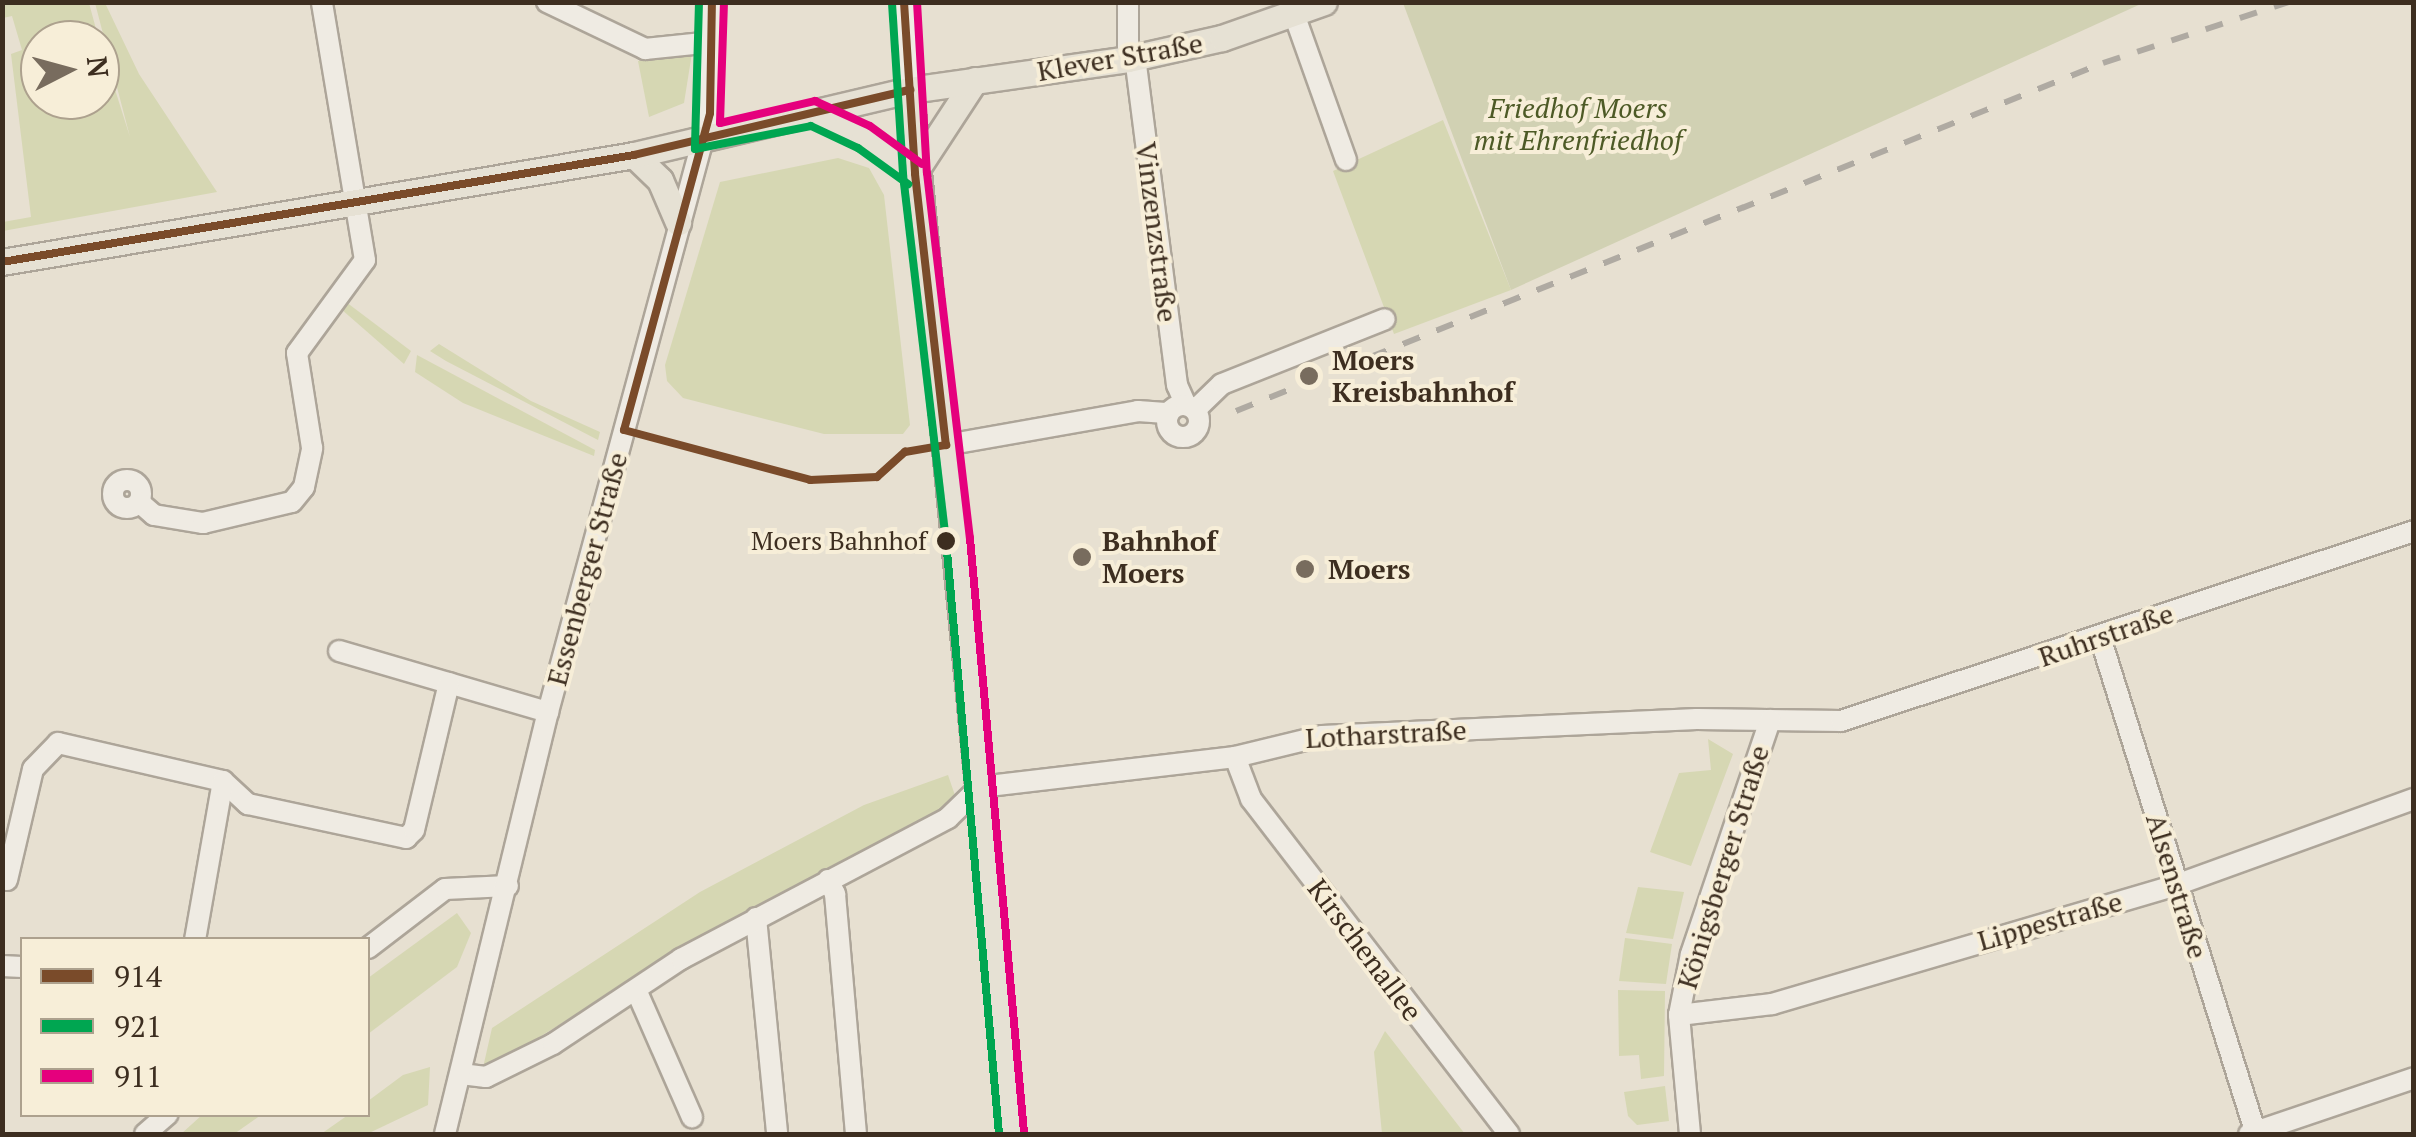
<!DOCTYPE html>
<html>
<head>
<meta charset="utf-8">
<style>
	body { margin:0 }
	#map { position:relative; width:2416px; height:1137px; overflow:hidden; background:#e7e0d1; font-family:"PT Serif",serif }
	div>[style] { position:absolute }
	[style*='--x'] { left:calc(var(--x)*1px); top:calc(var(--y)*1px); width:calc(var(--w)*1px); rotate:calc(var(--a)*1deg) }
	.green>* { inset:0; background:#d6d7b3 }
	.cemetery>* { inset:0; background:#d1d1b3 }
	.roads { filter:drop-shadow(2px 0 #ada599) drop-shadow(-2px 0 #ada599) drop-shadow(0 2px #ada599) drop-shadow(0 -2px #ada599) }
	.minor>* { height:20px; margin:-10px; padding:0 10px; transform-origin:10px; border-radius:10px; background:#efebe3 }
	.minor>.ring { margin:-10px; padding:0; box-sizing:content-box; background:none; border:20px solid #efebe3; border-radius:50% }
	.major>* { height:25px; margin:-12.5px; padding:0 12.5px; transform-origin:12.5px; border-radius:12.5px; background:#e6e1d4 }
	.rail>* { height:6px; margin-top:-3px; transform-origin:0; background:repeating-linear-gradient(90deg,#afaaa2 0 18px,transparent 0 36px) }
	.bus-1>* { height:8px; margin:-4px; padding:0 4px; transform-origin:4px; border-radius:4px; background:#7a4b2a }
	.bus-2>* { height:8px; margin:-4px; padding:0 4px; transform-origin:4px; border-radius:4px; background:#00a651 }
	.bus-3>* { height:8px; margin:-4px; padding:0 4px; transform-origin:4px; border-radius:4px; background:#e5007d }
	.dots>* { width:28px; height:28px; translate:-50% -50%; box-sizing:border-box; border:5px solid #f7eed8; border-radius:50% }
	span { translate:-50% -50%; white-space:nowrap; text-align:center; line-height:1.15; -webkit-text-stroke:8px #f7eed8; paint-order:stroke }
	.bus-label { font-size:26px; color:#3d2e20 }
	.right { translate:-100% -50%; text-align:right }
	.street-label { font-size:28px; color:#3d2e20 }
	.park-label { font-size:28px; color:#4d5a26; font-style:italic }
	.poi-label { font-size:28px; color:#3d2e20; font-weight:700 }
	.left { translate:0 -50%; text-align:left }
	.frame { position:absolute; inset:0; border:5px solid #3d2e20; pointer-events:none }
	.legend { position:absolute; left:20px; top:937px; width:350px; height:180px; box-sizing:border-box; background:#f7eed8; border:2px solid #ada18e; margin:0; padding:12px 18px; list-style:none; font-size:30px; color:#3d2e20 }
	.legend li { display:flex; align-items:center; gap:20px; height:50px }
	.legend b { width:50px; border:2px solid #ada18e }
	.north { position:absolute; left:20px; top:20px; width:100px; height:100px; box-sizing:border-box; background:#f7eed8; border:2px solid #ada18e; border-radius:50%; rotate:84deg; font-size:28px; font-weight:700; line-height:40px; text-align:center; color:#3d2e20 }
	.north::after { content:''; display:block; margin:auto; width:35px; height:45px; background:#786c5e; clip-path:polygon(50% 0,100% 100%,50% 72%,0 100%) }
</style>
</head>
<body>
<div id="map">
	<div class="green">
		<i style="clip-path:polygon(2px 3px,89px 3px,99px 40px,40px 40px,40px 100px,100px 100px,100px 42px,130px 137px,95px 3px,105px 3px,139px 74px,217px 192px,3px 231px,3px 222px,31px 217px,11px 54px,22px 50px,12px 16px,3px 18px)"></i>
		<i style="clip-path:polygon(692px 53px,684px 103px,649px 117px,638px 61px)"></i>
		<i style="clip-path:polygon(1443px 120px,1511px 290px,1394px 334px,1333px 171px)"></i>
		<i style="clip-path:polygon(838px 158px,869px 168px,884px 195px,910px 425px,903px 434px,824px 434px,683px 398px,667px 381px,665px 365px,720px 182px)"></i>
		<i style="clip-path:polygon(346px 302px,411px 351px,404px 364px,341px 309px)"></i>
		<i style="clip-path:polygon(439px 344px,531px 401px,600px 432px,598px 440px,446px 361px,430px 351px)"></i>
		<i style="clip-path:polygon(417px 355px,595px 450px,594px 456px,463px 403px,415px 372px)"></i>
		<i style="clip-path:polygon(1708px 739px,1733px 754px,1691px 866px,1650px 852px,1679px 773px,1711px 770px)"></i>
		<i style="clip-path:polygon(948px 775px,959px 807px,690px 945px,482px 1072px,492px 1028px,700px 892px,864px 805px)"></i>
		<i style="clip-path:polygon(1638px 887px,1684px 892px,1673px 939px,1626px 933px)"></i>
		<i style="clip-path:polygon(457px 913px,471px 933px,457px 967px,368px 1034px,368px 978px)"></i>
		<i style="clip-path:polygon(1625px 938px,1672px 944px,1666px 984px,1619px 981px)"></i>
		<i style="clip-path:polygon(1618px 990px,1665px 991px,1664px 1076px,1641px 1079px,1639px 1055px,1619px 1056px)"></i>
		<i style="clip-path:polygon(1385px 1031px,1465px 1134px,1382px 1134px,1374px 1052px)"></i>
		<i style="clip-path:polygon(430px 1067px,428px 1105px,367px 1134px,321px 1134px,348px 1115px,368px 1114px,368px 1101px,403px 1075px)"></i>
		<i style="clip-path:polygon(1665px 1086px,1669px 1121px,1637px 1125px,1628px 1116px,1624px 1092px)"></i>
		<i style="clip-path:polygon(202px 1115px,202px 1114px,261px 1115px,234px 1134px,181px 1134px)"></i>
	</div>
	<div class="cemetery">
		<i style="clip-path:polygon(1403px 3px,1403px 2px,2143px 3px,1511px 290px)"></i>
	</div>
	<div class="roads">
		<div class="minor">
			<i style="--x:547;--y:2;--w:109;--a:25.6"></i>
			<i style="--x:645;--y:49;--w:68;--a:-5.9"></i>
			<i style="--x:904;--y:2;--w:88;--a:86.1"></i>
			<i style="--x:1128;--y:2;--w:57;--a:90"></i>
			<i style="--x:1294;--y:14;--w:155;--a:70.4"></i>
			<i style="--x:1135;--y:57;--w:331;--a:82.7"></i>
			<i style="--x:1177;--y:385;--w:22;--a:66"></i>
			<i class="ring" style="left:1167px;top:405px;width:12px;height:12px"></i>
			<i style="--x:1195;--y:410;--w:37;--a:-44"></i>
			<i style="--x:1222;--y:384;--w:175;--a:-21.7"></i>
			<i style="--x:946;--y:445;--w:195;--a:-10"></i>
			<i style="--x:1138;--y:411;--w:31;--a:4"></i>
			<i class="ring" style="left:113px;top:480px;width:8px;height:8px"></i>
			<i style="--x:139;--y:502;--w:20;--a:41"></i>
			<i style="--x:154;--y:515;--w:50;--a:9.3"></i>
			<i style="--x:203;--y:523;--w:91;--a:-13.3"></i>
			<i style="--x:292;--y:502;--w:19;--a:-51"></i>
			<i style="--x:304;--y:487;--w:40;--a:-78"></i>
			<i style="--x:312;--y:448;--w:96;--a:-99"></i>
			<i style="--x:297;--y:353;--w:115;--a:-53.8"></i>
			<i style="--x:365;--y:260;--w:262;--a:-99.5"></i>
			<i style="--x:2100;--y:637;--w:521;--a:72.57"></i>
			<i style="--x:339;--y:651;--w:218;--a:16.3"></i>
			<i style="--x:1235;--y:757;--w:45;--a:69.1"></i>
			<i style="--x:1251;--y:799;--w:423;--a:52.4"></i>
			<i style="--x:223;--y:781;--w:34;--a:43"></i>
			<i style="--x:248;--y:804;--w:162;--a:12.1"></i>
			<i style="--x:406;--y:838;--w:11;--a:-45"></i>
			<i style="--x:414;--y:830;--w:151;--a:-76.6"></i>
			<i style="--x:7;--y:880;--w:114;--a:-76.8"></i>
			<i style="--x:33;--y:769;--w:36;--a:-46"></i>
			<i style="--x:58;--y:743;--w:169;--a:13"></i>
			<i style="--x:223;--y:781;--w:161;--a:100"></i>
			<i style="--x:828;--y:880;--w:16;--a:63"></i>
			<i style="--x:835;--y:894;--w:241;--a:85"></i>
			<i style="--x:756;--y:918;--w:217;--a:84.4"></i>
			<i style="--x:368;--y:948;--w:97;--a:-37.5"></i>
			<i style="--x:445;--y:889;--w:63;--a:-2.7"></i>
			<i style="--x:2;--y:966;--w:20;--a:3"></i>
			<i style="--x:637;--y:992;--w:137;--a:66.3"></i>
			<i style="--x:1679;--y:1015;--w:94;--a:-6.7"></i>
			<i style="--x:1772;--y:1004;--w:421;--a:-16.4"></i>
			<i style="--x:2176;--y:885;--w:253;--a:-19.9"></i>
			<i style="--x:461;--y:1074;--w:25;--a:7"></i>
			<i style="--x:486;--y:1077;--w:75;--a:-26.2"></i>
			<i style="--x:553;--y:1044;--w:154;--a:-33.6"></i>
			<i style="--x:681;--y:959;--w:302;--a:-27.8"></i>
			<i style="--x:948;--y:818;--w:45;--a:-44.1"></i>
			<i style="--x:980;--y:787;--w:257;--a:-6.7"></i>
			<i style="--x:1235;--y:757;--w:89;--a:-13.6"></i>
			<i style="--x:1322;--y:736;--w:375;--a:-2.6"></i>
			<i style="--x:1697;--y:719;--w:144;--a:0.8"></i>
			<i style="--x:1841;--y:721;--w:604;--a:-18.34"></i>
			<i style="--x:145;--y:1134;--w:30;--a:-41"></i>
			<i style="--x:445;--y:1134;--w:434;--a:-76.3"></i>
			<i style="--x:548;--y:712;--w:621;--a:-74.87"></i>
			<i style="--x:710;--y:113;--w:111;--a:-89"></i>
			<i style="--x:1690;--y:1134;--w:120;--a:-95.3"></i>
			<i style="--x:1679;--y:1015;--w:62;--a:-78.9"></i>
			<i style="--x:1691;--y:954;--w:247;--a:-71.3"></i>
			<i style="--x:2249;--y:1134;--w:174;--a:-18.7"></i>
		</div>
		<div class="major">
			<i style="--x:910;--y:90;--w:1049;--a:84.42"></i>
			<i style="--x:813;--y:113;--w:56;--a:25.2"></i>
			<i style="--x:864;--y:137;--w:63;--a:36"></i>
			<i style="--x:634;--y:155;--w:36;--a:44"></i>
			<i style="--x:660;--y:180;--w:46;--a:66.8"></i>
			<i style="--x:918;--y:167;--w:104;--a:-56.8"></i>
			<i style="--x:2;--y:262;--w:641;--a:-9.61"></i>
			<i style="--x:634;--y:155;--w:284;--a:-13.3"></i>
			<i style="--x:910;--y:90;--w:220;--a:-8.1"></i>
			<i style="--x:1128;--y:59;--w:96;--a:-12.6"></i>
			<i style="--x:1222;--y:38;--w:108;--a:-19.4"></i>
		</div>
	</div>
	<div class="rail">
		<i style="--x:1236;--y:411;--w:934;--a:-21.87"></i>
		<i style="--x:2103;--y:63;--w:195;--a:-18.2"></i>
	</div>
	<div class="bus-1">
		<i style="--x:904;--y:2;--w:172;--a:86.3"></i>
		<i style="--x:915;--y:174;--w:273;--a:83.5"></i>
		<i style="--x:2;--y:262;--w:641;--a:-9.61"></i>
		<i style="--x:634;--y:155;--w:284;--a:-13.3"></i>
		<i style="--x:624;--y:430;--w:328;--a:-74.8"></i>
		<i style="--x:710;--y:113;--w:111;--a:-89"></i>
		<i style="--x:624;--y:430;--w:193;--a:15"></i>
		<i style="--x:810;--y:480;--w:67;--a:-2.6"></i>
		<i style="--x:877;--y:477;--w:38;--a:-42"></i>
		<i style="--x:905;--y:452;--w:42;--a:-9.7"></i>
	</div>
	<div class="bus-2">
		<i style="--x:699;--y:2;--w:147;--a:91.6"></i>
		<i style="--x:695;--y:149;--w:118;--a:-11.2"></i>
		<i style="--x:811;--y:126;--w:52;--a:25.1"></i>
		<i style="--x:858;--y:148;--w:62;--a:35.8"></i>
		<i style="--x:892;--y:3;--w:172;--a:86.3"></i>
		<i style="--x:903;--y:175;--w:368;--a:83.3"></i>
		<i style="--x:946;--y:540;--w:596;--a:84.9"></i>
	</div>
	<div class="bus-3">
		<i style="--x:724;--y:2;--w:121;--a:91.9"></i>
		<i style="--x:720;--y:123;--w:98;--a:-13"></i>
		<i style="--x:815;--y:101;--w:60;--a:24.4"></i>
		<i style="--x:870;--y:126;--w:64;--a:36.2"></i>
		<i style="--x:917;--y:2;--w:171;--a:86.7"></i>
		<i style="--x:927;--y:173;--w:368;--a:83.3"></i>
		<i style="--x:970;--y:538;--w:597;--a:84.81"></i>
	</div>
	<div class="dots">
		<i style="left:1309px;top:376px;background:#786c5e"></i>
		<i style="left:946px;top:541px;background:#3d2e20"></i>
		<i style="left:1082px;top:557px;background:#786c5e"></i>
		<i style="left:1305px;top:569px;background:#786c5e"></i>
	</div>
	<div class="bus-label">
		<span class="right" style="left:927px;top:541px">Moers Bahnhof</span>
	</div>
	<div class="street-label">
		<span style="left:1120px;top:57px;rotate:-10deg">Klever Straße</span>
		<span style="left:1157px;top:232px;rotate:83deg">Vinzenzstraße</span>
		<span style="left:587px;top:569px;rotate:-75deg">Essenberger Straße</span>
		<span style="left:2106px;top:635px;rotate:-19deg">Ruhrstraße</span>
		<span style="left:1386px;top:734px;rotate:-3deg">Lotharstraße</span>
		<span style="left:1723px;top:867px;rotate:-73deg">Königsberger Straße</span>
		<span style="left:2177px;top:886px;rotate:73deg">Alsenstraße</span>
		<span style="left:2050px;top:921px;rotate:-16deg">Lippestraße</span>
		<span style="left:1365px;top:950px;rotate:53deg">Kirschenallee</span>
	</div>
	<div class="park-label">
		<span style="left:1578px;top:124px">Friedhof Moers<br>mit Ehrenfriedhof</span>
	</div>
	<div class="poi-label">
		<span class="left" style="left:1332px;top:376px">Moers<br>Kreisbahnhof</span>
		<span class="left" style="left:1102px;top:557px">Bahnhof<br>Moers</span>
		<span class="left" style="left:1328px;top:569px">Moers</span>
	</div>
	<div class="frame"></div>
	<ul class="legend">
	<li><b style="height:12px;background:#7a4b2a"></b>914</li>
	<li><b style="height:12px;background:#00a651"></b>921</li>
	<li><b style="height:12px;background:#e5007d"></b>911</li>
	</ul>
	<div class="north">N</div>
</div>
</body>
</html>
